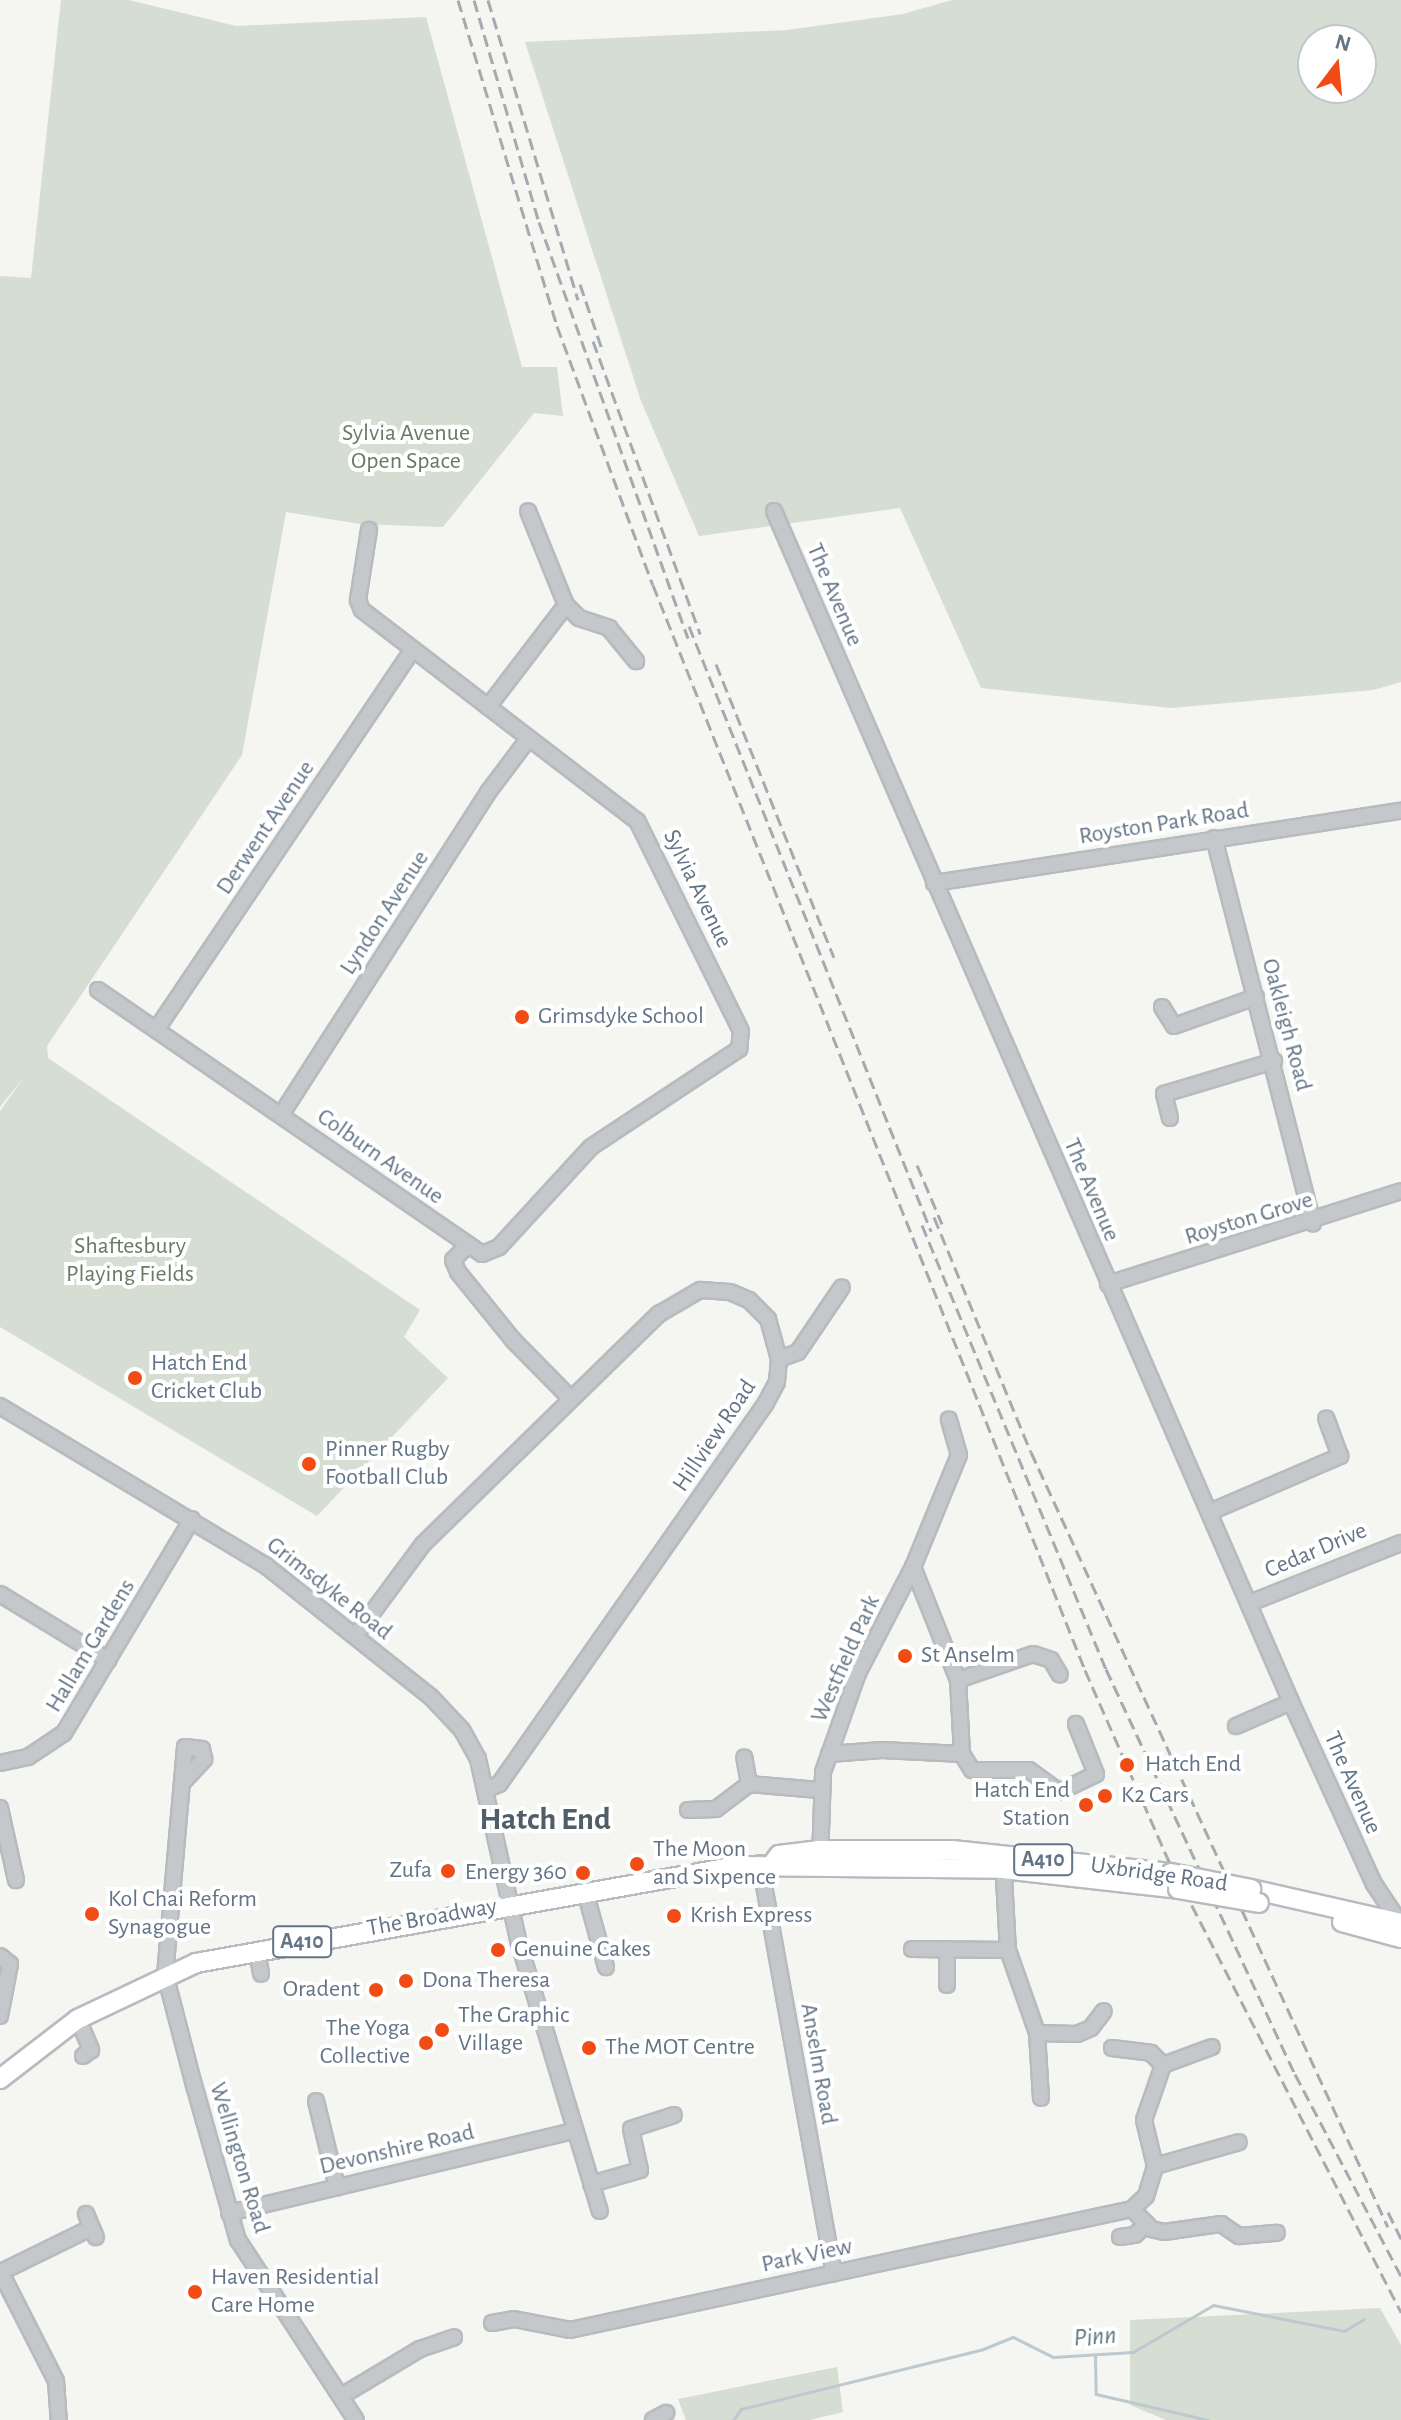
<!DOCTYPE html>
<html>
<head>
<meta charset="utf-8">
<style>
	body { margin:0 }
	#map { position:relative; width:1401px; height:2420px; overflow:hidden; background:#f5f5f1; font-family:"Alegreya Sans",sans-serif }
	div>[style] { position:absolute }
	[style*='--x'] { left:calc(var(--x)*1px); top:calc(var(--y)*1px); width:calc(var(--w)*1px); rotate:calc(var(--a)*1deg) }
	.green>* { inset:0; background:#d6ddd2 }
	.stream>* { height:3px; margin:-1.5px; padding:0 1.5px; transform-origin:1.5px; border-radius:1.5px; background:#bdc9ce }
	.roads { filter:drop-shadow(2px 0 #b7bbbf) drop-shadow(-2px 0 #b7bbbf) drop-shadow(0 2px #b7bbbf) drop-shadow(0 -2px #b7bbbf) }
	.minor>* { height:14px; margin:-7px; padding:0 7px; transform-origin:7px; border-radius:7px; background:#c4c8cb }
	.major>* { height:18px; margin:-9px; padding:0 9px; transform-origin:9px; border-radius:9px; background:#fff }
	.rail>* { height:3px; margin-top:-1.5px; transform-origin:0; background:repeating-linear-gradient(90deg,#a4aab0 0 12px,transparent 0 18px) }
	.bridges { filter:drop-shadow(2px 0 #b7bbbf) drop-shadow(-2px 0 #b7bbbf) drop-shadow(0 2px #b7bbbf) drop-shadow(0 -2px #b7bbbf) }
	.major-bridge>* { height:18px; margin:-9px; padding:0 9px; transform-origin:9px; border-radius:9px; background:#fff }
	.dots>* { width:22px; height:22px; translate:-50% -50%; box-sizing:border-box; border:4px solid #fff; border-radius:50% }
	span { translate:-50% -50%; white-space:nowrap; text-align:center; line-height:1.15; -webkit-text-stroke:8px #fff; paint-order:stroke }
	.shield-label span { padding:2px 6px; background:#fff; border:2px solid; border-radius:6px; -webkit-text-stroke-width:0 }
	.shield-label { font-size:22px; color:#627485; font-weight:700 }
	.park-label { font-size:24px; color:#667b61 }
	.street-label { font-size:24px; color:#627485 }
	.poi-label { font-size:24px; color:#627485 }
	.left { translate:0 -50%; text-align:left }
	.right { translate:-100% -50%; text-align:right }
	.water-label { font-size:26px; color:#5d7782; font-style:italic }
	.district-label { font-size:32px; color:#505e69; font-weight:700 }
	.north { position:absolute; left:1297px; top:24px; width:80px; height:80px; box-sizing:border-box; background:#fff; border:2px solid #c0c7ce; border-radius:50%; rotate:16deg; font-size:22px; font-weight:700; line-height:32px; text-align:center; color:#627485 }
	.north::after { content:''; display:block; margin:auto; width:28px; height:36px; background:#f14c15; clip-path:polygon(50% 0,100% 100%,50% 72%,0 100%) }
</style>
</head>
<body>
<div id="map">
	<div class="green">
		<i style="clip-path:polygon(61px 0,129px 0,236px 26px,426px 17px,522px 367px,557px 367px,563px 416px,534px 413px,443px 527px,360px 524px,286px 512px,242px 755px,47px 1046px,48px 1058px,420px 1310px,404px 1337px,448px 1378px,317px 1516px,0 1327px,0 1111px,24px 1077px,0 1107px,0 276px,31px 278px)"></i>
		<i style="clip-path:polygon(evenodd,952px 0,1401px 0,1401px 682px,1373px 690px,1171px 708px,981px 688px,900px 508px,699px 536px,641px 401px,525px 42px,787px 30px,903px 14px,952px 0,1313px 40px,1361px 40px,1361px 88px,1313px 88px,1313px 40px)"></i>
		<i style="clip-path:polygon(1380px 2308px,1401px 2345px,1401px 2420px,1166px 2420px,1130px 2405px,1130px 2320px)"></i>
		<i style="clip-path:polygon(837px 2367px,843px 2412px,810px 2420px,686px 2420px,678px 2399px)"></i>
	</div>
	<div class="stream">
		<i style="--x:1095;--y:2355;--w:39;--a:89"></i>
		<i style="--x:1096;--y:2394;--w:115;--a:13.1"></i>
		<i style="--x:733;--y:2420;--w:14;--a:-54"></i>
		<i style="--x:741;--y:2409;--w:249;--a:-13.9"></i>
		<i style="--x:983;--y:2349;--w:32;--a:-22"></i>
		<i style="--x:1013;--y:2337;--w:45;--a:26.6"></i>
		<i style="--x:1053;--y:2357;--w:80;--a:-3.6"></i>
		<i style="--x:1133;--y:2352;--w:93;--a:-30.4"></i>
		<i style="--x:1213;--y:2305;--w:134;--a:11.2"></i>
		<i style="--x:1344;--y:2331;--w:23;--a:-31"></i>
	</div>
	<div class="roads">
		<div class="minor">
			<i style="--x:774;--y:511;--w:1298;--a:66.53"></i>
			<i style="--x:1291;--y:1702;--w:200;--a:65.5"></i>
			<i style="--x:1374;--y:1884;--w:47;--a:56.3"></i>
			<i style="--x:566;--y:605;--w:18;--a:45"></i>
			<i style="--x:579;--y:618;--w:32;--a:18"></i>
			<i style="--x:609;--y:628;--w:43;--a:50.7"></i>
			<i style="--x:488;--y:707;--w:128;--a:-52.6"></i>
			<i style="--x:566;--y:605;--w:101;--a:-112"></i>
			<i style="--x:1214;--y:838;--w:398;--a:75.6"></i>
			<i style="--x:934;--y:883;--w:473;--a:-8.8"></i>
			<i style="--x:98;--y:990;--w:466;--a:34.5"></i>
			<i style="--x:482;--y:1254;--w:18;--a:-22"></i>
			<i style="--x:499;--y:1247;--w:136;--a:-47.4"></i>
			<i style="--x:591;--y:1147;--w:178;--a:-33.5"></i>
			<i style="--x:739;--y:1049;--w:18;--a:-84"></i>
			<i style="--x:741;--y:1031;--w:234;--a:-116.3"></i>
			<i style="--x:637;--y:821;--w:347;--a:-142.5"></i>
			<i style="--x:362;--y:610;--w:11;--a:-112"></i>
			<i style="--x:358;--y:600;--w:71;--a:-81.1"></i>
			<i style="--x:1162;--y:1007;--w:22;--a:58"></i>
			<i style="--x:1174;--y:1026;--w:87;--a:-19.5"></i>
			<i style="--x:156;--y:1030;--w:458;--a:-56"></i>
			<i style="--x:281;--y:1115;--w:385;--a:-57.3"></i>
			<i style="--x:489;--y:791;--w:66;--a:-53"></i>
			<i style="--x:1170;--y:1118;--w:25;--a:-104"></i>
			<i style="--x:1164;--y:1094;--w:115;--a:-16.7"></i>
			<i style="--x:468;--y:1245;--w:21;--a:135"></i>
			<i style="--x:453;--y:1260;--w:13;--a:67"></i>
			<i style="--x:458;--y:1272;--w:87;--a:51"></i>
			<i style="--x:513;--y:1340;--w:83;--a:45.5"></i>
			<i style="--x:1108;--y:1284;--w:307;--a:-17.6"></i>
			<i style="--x:779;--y:1359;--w:20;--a:-20"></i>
			<i style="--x:798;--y:1352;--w:78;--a:-55.9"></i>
			<i style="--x:0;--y:1406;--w:309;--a:31"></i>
			<i style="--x:265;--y:1565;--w:212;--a:38.5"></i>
			<i style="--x:431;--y:1697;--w:45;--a:46.8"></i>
			<i style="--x:462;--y:1730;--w:33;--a:61"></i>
			<i style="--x:478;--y:1759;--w:185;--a:77.5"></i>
			<i style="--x:518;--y:1940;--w:283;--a:73.2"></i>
			<i style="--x:1210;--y:1512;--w:142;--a:-23.3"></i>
			<i style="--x:1340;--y:1456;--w:40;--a:-110.2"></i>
			<i style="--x:913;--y:1567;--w:122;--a:68.3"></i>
			<i style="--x:958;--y:1680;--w:74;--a:86.9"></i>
			<i style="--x:0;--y:1594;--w:127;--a:31.4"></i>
			<i style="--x:1250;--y:1603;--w:162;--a:-21.7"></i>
			<i style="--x:355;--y:1636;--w:114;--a:-53.5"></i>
			<i style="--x:423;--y:1544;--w:330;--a:-44.3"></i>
			<i style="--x:659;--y:1314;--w:48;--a:-30.3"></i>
			<i style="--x:700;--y:1290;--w:30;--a:4"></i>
			<i style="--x:730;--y:1292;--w:21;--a:23"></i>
			<i style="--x:749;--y:1300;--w:27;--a:45"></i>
			<i style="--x:768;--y:1319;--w:41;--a:74.6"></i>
			<i style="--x:779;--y:1359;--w:23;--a:95"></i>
			<i style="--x:777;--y:1382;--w:24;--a:118"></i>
			<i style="--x:766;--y:1403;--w:465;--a:125"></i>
			<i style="--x:499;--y:1784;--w:15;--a:157"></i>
			<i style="--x:958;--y:1680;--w:79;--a:-19.1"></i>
			<i style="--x:1033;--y:1654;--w:19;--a:18"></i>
			<i style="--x:1051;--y:1660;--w:17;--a:59"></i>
			<i style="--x:1236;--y:1726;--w:60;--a:-23.6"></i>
			<i style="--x:829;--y:1754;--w:53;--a:-4.3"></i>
			<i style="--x:882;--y:1750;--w:80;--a:2.9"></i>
			<i style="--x:962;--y:1754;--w:19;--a:58"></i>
			<i style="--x:972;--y:1770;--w:57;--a:0"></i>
			<i style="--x:1029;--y:1770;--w:37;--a:36"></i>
			<i style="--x:1059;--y:1792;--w:41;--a:-25.9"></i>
			<i style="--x:1096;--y:1774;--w:54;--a:-111.8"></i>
			<i style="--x:0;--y:1763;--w:29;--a:-12"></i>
			<i style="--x:28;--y:1757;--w:43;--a:-33.7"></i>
			<i style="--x:64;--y:1733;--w:249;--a:-59.1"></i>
			<i style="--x:182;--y:1783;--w:33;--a:-47"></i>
			<i style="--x:204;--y:1759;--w:10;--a:-101"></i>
			<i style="--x:202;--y:1749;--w:17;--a:-173"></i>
			<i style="--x:185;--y:1747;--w:228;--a:95"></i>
			<i style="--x:165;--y:1974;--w:115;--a:75.4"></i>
			<i style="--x:194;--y:2085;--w:161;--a:74.2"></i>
			<i style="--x:238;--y:2240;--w:215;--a:56.8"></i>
			<i style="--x:749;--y:1784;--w:70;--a:4.9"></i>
			<i style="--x:0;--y:1808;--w:74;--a:77.5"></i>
			<i style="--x:688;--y:1810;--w:28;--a:-2"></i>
			<i style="--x:716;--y:1809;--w:41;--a:-37.1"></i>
			<i style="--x:749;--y:1784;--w:27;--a:-100"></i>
			<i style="--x:1003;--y:1859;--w:91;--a:86.9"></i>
			<i style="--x:1008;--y:1950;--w:88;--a:70.7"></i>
			<i style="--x:1037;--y:2033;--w:65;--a:86.5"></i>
			<i style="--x:820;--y:1860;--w:88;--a:-88"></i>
			<i style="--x:823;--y:1772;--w:105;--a:-70.5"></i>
			<i style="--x:858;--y:1673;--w:119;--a:-62.6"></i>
			<i style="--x:913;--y:1567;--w:121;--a:-67.7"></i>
			<i style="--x:959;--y:1455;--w:37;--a:-106"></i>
			<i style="--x:760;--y:1863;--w:417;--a:79.8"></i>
			<i style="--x:585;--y:1891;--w:79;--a:74.6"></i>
			<i style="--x:912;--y:1949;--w:96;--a:0.6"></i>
			<i style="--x:947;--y:1949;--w:36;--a:90"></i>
			<i style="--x:257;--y:1951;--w:23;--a:80"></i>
			<i style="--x:0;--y:1956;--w:13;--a:39"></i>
			<i style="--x:10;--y:1964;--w:53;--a:100.9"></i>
			<i style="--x:78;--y:2019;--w:34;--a:67"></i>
			<i style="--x:91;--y:2050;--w:10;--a:143"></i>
			<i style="--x:1037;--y:2033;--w:40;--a:1.4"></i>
			<i style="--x:1077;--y:2034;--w:15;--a:-23"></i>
			<i style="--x:1091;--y:2028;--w:21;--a:-53"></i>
			<i style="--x:1112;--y:2048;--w:39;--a:7"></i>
			<i style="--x:1151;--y:2053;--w:17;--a:45"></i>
			<i style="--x:316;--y:2101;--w:89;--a:76.3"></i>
			<i style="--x:1155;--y:2166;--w:87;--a:-15.9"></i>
			<i style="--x:591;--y:2184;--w:51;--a:-15.9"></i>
			<i style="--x:640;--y:2170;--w:42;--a:-102.4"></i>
			<i style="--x:631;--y:2129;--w:45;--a:-18"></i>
			<i style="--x:1132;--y:2209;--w:19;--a:-43"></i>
			<i style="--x:1146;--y:2196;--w:31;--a:-73"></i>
			<i style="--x:1155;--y:2166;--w:47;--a:-103.4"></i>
			<i style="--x:1144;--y:2120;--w:58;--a:-70.9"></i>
			<i style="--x:1163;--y:2065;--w:52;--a:-20.2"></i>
			<i style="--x:1132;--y:2209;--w:28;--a:46"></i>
			<i style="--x:1151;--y:2229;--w:13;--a:13"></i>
			<i style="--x:1164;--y:2232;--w:58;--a:-8"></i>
			<i style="--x:1221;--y:2224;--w:22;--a:34"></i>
			<i style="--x:1239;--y:2236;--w:38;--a:-5"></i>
			<i style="--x:229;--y:2213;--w:355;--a:-13.4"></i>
			<i style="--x:86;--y:2214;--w:25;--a:67"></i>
			<i style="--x:1120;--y:2237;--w:15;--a:-8"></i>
			<i style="--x:1135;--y:2235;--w:16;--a:-45"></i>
			<i style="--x:0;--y:2271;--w:123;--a:63"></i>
			<i style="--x:56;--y:2381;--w:39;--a:86"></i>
			<i style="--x:1;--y:2272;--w:100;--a:-26.1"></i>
			<i style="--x:492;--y:2323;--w:22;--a:-10"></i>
			<i style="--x:514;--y:2319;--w:57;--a:11.1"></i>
			<i style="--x:570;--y:2330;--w:575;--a:-12.15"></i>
			<i style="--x:343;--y:2395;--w:90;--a:-30.9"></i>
			<i style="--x:420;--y:2349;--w:36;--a:-19"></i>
			<i style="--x:653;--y:2420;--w:15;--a:-28"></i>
		</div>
		<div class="major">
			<i style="--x:773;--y:1863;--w:10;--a:-53"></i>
			<i style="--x:779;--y:1855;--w:41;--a:-7"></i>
			<i style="--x:820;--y:1850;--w:132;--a:0"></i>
			<i style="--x:952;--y:1850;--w:220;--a:6"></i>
			<i style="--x:1251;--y:1889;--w:154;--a:12.8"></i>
			<i style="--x:1342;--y:1922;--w:61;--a:15.2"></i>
			<i style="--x:0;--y:2079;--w:98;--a:-37.6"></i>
			<i style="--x:78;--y:2019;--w:131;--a:-25.4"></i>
			<i style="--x:196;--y:1963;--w:550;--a:-10.16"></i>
			<i style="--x:737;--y:1866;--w:266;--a:0.6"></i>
			<i style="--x:1003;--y:1869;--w:176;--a:6.5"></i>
		</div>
	</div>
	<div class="rail">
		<i style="--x:458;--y:0;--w:341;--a:73.1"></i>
		<i style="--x:557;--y:326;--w:276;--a:69.7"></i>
		<i style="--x:653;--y:585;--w:1168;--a:68.29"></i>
		<i style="--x:1085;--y:1670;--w:204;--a:66.3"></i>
		<i style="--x:1167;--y:1857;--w:512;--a:62.78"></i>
		<i style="--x:474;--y:0;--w:231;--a:73.7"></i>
		<i style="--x:539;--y:222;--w:442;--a:70.3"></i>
		<i style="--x:488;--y:0;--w:313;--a:73.3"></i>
		<i style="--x:580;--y:284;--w:72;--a:71.3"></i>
		<i style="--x:593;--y:341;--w:312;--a:69.9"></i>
		<i style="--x:689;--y:626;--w:652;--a:68.2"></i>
		<i style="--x:716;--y:664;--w:316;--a:68.1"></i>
		<i style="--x:917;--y:1165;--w:64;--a:67"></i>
		<i style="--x:934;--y:1217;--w:254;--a:67.6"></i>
		<i style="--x:1031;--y:1452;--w:853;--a:65.27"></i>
		<i style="--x:922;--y:1225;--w:481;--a:67.5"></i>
		<i style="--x:1106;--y:1669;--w:447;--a:65"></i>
		<i style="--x:1295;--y:2074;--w:228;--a:62.3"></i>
		<i style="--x:1388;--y:2212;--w:30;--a:64"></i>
	</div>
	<div class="bridges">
		<div class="major-bridge">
			<i style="--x:1171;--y:1873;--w:82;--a:11.3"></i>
			<i style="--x:1178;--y:1889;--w:82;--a:9.8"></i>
		</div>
	</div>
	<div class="dots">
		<i style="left:522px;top:1017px;background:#f14c15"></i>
		<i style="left:135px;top:1378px;background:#f14c15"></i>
		<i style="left:309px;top:1464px;background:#f14c15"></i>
		<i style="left:905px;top:1656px;background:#f14c15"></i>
		<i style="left:1127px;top:1765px;background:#f14c15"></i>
		<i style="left:1105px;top:1796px;background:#f14c15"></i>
		<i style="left:1086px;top:1805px;background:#f14c15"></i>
		<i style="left:637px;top:1864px;background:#f14c15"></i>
		<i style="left:448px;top:1871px;background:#f14c15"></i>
		<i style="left:583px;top:1873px;background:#f14c15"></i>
		<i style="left:92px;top:1914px;background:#f14c15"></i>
		<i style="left:674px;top:1916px;background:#f14c15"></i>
		<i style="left:498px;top:1950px;background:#f14c15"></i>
		<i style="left:406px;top:1981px;background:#f14c15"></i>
		<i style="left:376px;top:1990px;background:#f14c15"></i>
		<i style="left:442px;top:2030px;background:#f14c15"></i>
		<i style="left:426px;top:2043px;background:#f14c15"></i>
		<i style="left:589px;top:2048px;background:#f14c15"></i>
		<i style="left:195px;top:2292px;background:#f14c15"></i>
	</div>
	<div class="shield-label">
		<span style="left:1043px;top:1860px">A410</span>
		<span style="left:302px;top:1942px">A410</span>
	</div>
	<div class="park-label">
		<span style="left:406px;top:448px">Sylvia Avenue<br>Open Space</span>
		<span style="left:130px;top:1261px">Shaftesbury<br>Playing Fields</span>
	</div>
	<div class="street-label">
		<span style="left:834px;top:595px;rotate:67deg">The Avenue</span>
		<span style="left:1164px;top:824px;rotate:-9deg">Royston Park Road</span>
		<span style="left:266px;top:828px;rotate:-56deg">Derwent Avenue</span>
		<span style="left:697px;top:889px;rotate:64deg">Sylvia Avenue</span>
		<span style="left:385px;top:913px;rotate:-57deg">Lyndon Avenue</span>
		<span style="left:1286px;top:1025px;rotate:75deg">Oakleigh Road</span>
		<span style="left:380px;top:1157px;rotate:35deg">Colburn Avenue</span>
		<span style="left:1091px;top:1190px;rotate:67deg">The Avenue</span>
		<span style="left:1249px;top:1219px;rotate:-17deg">Royston Grove</span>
		<span style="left:715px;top:1436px;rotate:-56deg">Hillview Road</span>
		<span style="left:1316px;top:1551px;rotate:-23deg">Cedar Drive</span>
		<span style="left:329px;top:1589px;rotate:38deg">Grimsdyke Road</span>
		<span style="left:91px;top:1646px;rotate:-59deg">Hallam Gardens</span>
		<span style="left:846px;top:1659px;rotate:-66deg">Westfield Park</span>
		<span style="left:1352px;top:1783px;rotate:66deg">The Avenue</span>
		<span style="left:1159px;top:1875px;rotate:8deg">Uxbridge Road</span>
		<span style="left:432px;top:1918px;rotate:-10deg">The Broadway</span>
		<span style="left:818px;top:2064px;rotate:80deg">Anselm Road</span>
		<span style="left:397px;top:2150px;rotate:-13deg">Devonshire Road</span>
		<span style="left:239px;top:2158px;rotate:73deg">Wellington Road</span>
		<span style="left:807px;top:2256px;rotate:-12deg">Park View</span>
	</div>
	<div class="poi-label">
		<span class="left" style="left:538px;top:1017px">Grimsdyke School</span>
		<span class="left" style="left:151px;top:1378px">Hatch End<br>Cricket Club</span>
		<span class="left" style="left:325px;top:1464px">Pinner Rugby<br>Football Club</span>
		<span class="left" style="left:921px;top:1656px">St Anselm</span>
		<span class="left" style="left:1145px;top:1765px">Hatch End</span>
		<span class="right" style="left:1070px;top:1805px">Hatch End<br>Station</span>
		<span class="left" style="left:1121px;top:1796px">K2 Cars</span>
		<span class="left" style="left:653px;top:1864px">The Moon<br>and Sixpence</span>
		<span class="right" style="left:432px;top:1871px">Zufa</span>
		<span class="right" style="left:567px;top:1873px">Energy 360</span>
		<span class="left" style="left:108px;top:1914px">Kol Chai Reform<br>Synagogue</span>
		<span class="left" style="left:690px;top:1916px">Krish Express</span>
		<span class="left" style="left:514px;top:1950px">Genuine Cakes</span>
		<span class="left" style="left:422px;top:1981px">Dona Theresa</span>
		<span class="right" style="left:360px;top:1990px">Oradent</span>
		<span class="left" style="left:458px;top:2030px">The Graphic<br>Village</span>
		<span class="right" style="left:410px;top:2043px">The Yoga<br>Collective</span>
		<span class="left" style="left:605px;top:2048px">The MOT Centre</span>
		<span class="left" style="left:211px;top:2292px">Haven Residential<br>Care Home</span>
	</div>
	<div class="water-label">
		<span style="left:1095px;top:2337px;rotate:-4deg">Pinn</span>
	</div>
	<div class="district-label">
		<span style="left:545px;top:1819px">Hatch End</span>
	</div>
	<div class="north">N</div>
</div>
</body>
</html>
